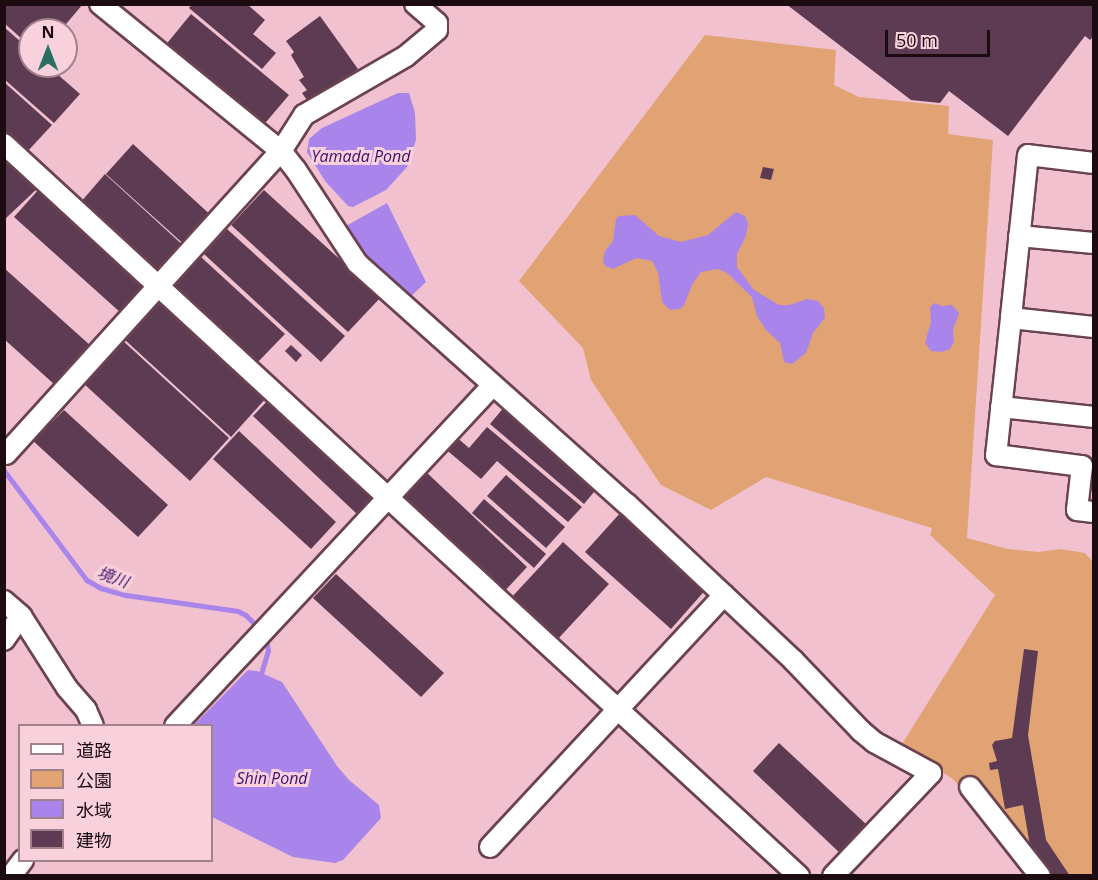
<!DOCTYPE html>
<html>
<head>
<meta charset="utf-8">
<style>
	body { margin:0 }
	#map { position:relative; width:1098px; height:880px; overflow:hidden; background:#f2c1cf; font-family:"Open Sans","Noto Sans JP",sans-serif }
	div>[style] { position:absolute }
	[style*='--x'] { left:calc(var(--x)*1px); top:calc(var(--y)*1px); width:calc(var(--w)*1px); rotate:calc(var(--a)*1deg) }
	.green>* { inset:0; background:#e1a373 }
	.water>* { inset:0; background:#a884eb }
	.stream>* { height:4.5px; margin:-2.25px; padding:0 2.25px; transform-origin:2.25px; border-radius:2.25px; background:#a884eb }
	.building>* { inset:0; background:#5d3b53 }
	.roads { filter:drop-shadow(2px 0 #6b4250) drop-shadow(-2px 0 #6b4250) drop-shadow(0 2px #6b4250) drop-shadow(0 -2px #6b4250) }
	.minor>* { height:20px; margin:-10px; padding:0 10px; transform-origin:10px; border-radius:10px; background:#fff }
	span { translate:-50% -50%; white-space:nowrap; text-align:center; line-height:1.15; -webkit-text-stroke:6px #f9d1dc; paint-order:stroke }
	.water-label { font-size:16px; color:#3b0f6c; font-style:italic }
	.frame { position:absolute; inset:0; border:6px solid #1c0c11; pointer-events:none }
	.legend { position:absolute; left:18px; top:724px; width:195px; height:138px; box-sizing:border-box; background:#f9d1dc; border:2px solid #a1828b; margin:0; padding:8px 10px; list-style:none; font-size:18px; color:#1c0c11 }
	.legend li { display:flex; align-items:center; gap:12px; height:30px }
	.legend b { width:30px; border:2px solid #a1828b }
	.north { position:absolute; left:18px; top:18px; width:60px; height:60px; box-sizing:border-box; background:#f9d1dc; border:2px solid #a1828b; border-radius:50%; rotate:0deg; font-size:16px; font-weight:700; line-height:24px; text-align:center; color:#1c0c11 }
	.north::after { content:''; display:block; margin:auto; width:21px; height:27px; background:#296e61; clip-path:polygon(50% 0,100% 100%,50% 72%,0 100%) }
	.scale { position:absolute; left:885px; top:30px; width:105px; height:27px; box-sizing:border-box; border:3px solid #1c0c11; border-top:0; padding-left:8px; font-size:18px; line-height:21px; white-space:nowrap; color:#1c0c11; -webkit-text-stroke:4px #f9d1dc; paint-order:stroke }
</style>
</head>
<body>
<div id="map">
	<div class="green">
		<i style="clip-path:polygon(705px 35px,836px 50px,834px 85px,859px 97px,949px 106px,948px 134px,993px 140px,967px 538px,1008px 549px,1038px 552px,1060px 549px,1085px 553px,1093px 562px,1093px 875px,1032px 875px,954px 780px,902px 744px,995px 595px,930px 535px,932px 528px,766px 477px,711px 510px,661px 485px,591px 380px,583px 348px,519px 281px)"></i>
	</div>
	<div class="water">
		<i style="clip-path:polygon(398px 93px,409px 93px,415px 113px,416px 140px,407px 167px,386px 190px,353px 207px,348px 206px,325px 181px,307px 152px,309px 139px,322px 128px)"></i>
		<i style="clip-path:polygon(387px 203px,426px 282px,408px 299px,372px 267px,346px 226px)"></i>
		<i style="clip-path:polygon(736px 212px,745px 216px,748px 223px,746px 236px,737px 254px,737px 267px,754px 290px,779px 305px,789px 305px,808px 299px,818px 301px,824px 308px,825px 318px,813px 333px,806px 353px,792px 364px,784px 362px,780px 343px,766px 330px,757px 316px,752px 297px,727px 273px,718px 269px,701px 272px,693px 283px,684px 305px,680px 309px,670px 310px,662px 302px,658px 272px,652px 261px,636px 258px,613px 269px,605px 266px,603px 262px,605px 251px,613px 241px,616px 219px,619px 216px,635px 215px,659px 236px,681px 242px,708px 235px)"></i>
		<i style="clip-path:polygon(935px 303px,942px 306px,952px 305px,959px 313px,953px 330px,954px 341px,950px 349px,942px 352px,931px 351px,925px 343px,931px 322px,930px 307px)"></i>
		<i style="clip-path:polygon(248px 670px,257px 671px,282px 682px,337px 766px,349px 780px,379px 805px,381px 818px,343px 860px,335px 863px,293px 857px,212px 817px,212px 726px,194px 725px)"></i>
	</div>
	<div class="stream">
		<i style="--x:4;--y:470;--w:138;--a:53"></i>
		<i style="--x:87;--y:580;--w:16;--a:30"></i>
		<i style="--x:101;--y:588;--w:26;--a:16"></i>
		<i style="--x:126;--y:595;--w:113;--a:8.1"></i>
		<i style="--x:238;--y:611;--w:9;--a:27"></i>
		<i style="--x:246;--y:615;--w:18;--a:45"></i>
		<i style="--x:260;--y:677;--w:27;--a:-73"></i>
		<i style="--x:268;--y:651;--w:13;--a:-99"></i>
	</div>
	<div class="building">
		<i style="clip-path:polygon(4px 4px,83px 4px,61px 30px,30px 30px,30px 46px,4px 23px)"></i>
		<i style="clip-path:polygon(192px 4px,247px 4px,265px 20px,253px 34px,276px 53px,262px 69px,189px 8px)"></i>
		<i style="clip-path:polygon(786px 4px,1094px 4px,1094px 36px,1090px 40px,1085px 36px,1008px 136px,949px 91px,940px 103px,911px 100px)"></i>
		<i style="clip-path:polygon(191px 14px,289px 95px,261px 128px,164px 47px)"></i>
		<i style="clip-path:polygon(320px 16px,358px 69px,309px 103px,302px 93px,307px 90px,299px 80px,304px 77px,291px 55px,294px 52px,286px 41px)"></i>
		<i style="clip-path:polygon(4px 27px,30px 50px,30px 66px,48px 66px,80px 94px,54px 123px,4px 79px)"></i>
		<i style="clip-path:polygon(4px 82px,52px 125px,26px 153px,4px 133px)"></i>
		<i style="clip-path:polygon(133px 144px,215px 219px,188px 248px,106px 174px)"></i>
		<i style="clip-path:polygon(4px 154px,40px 186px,4px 220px)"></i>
		<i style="clip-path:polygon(763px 167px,774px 169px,771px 180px,760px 178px)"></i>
		<i style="clip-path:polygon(105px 174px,187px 249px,162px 277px,80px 203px)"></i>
		<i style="clip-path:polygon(40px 188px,147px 284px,121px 313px,14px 217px)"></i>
		<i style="clip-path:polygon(264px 190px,381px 297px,348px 332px,231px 225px)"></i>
		<i style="clip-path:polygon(227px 229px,345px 336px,321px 362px,204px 254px)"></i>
		<i style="clip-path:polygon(201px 257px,285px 334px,254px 366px,171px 290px)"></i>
		<i style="clip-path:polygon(4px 268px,91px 346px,55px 385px,4px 339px)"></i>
		<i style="clip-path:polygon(162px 298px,268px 396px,231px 437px,124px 339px)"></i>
		<i style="clip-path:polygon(122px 340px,229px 438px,190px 481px,83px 383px)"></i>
		<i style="clip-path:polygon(291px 345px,302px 355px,296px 362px,285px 351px)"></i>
		<i style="clip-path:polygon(270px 398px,374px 495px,357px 514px,253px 416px)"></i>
		<i style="clip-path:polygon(505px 406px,599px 486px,584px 504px,490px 424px)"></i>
		<i style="clip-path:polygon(64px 410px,168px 505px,138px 537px,31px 439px,49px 420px,52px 422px)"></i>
		<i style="clip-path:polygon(487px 427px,582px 507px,568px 522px,497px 461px,481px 479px,443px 447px,454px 435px,469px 448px)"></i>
		<i style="clip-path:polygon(239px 431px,336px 522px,311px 549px,213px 459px)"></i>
		<i style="clip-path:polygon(425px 471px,527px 567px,502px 594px,399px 498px)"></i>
		<i style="clip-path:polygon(506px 475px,565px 527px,546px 548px,487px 496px)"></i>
		<i style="clip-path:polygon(484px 499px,546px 554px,534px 568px,472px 513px)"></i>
		<i style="clip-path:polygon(622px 511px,708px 587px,671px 629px,585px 552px)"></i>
		<i style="clip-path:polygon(563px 542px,609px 584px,556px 641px,510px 599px)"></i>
		<i style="clip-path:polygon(336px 574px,444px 673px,421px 697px,313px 598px)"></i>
		<i style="clip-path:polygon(1024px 649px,1038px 651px,1028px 735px,1046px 840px,1070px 876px,1049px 876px,1030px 846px,1023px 805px,1005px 809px,998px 769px,990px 770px,989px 763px,997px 761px,992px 745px,995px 741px,1012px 738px)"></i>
		<i style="clip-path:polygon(779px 743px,867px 825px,841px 854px,753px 771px)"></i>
	</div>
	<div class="roads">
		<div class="minor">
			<i style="--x:100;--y:4;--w:233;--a:39.1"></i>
			<i style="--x:281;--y:151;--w:24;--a:52"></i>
			<i style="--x:296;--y:170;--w:111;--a:56.7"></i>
			<i style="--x:357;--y:263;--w:362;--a:41.8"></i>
			<i style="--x:627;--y:504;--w:228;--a:43.2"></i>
			<i style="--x:793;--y:660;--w:98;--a:46.2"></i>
			<i style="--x:861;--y:731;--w:17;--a:40"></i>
			<i style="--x:874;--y:742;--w:65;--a:28.5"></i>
			<i style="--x:931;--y:773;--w:142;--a:133.6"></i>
			<i style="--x:4;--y:144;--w:1081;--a:42.64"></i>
			<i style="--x:1094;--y:163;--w:66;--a:-173.1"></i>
			<i style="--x:1028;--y:155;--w:164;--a:96"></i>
			<i style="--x:1011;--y:318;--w:83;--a:6.2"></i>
			<i style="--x:1019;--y:236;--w:75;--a:5.3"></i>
			<i style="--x:1011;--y:318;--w:138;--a:96.2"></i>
			<i style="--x:996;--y:455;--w:87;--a:7.3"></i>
			<i style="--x:1082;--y:466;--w:44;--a:96.5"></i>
			<i style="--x:1077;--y:510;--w:17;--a:7"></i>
			<i style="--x:1001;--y:407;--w:94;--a:6.1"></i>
			<i style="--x:6;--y:454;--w:409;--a:-47.8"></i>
			<i style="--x:281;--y:151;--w:43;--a:-57.4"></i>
			<i style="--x:304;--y:115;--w:118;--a:-30"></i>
			<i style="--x:406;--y:56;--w:40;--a:-40"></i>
			<i style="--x:437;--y:30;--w:7;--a:-90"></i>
			<i style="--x:437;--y:23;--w:29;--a:-139"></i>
			<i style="--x:4;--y:601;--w:23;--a:41"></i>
			<i style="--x:21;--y:616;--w:85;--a:57.4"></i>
			<i style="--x:67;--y:688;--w:29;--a:49"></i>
			<i style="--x:86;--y:710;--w:17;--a:66"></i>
			<i style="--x:4;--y:640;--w:29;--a:-55"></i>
			<i style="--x:175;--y:726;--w:466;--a:-47"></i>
			<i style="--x:970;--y:787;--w:113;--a:51.8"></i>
			<i style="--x:490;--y:847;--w:344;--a:-47.1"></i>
			<i style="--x:11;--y:876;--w:20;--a:-53"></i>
		</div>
	</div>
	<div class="water-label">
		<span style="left:361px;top:156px">Yamada Pond</span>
		<span style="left:113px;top:577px;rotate:20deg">境川</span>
		<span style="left:272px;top:778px">Shin Pond</span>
	</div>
	<div class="frame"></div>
	<ul class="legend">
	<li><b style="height:8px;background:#fff"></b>道路</li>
	<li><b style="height:16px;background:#e1a373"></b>公園</li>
	<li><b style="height:16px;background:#a884eb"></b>水域</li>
	<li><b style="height:16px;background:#5d3b53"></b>建物</li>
	</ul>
	<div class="north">N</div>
	<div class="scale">50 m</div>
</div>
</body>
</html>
